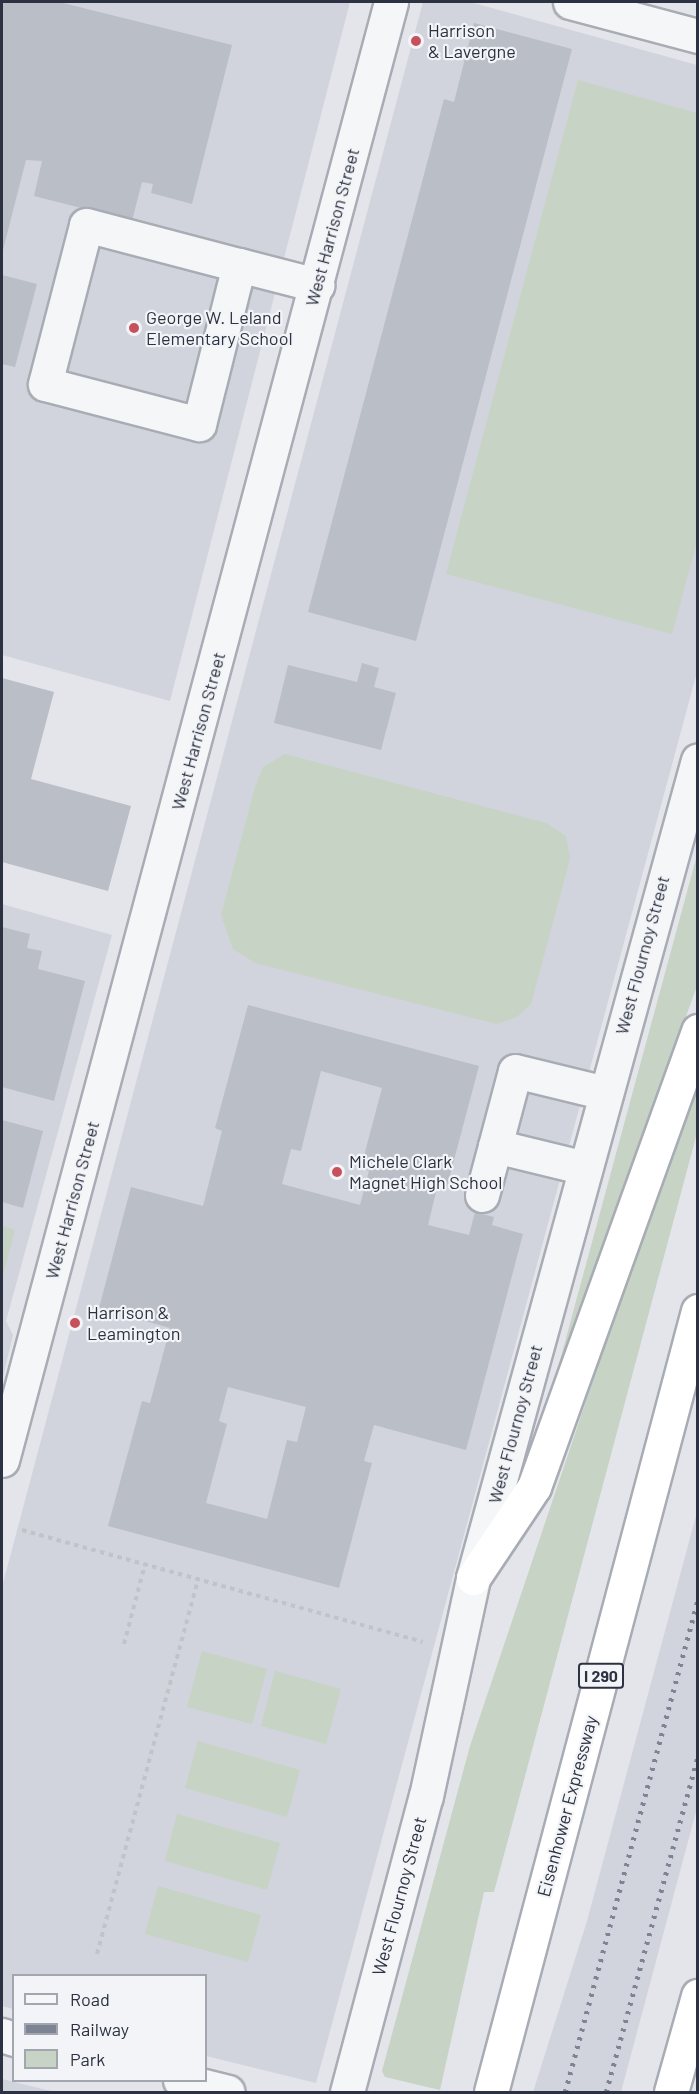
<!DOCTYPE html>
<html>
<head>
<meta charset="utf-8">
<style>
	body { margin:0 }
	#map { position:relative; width:699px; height:2094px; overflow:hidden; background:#e3e5ea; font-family:Barlow,sans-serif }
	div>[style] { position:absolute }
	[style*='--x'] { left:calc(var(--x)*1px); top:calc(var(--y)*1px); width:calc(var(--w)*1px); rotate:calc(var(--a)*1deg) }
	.built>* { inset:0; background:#d1d4dc }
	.green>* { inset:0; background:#c7d3c4 }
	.building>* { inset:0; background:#babec6 }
	.path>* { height:4px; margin-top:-2px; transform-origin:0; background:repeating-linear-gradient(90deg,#c1c3c8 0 4.5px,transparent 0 9px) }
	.roads { filter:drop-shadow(2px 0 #a8acb4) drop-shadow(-2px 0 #a8acb4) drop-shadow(0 2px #a8acb4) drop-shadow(0 -2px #a8acb4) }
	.minor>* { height:33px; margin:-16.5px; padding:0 16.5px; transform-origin:16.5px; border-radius:16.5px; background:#f5f6f8 }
	.highway>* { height:33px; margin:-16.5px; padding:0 16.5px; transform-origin:16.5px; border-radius:16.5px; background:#fff }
	.rail>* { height:4.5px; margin-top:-2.25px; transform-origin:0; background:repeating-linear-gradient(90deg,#7d8493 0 3px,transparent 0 9px) }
	.dots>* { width:16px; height:16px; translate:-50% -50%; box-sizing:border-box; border:3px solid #f2f4f7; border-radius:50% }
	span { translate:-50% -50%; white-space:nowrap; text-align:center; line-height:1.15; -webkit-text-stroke:4.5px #f2f4f7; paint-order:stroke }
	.shield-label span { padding:2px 4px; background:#f2f4f7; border:2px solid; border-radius:4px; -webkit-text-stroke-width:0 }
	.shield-label { font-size:16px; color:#2c3241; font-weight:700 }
	.poi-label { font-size:18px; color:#2c3241 }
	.left { translate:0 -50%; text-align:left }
	.street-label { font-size:18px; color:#2c3241 }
	.frame { position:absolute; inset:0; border:3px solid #2c3241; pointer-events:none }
	.legend { position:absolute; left:12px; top:1974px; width:195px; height:108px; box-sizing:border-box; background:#f2f4f7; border:2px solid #a3a6ae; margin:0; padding:8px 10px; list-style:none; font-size:18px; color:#2c3241 }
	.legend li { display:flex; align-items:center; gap:12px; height:30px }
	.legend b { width:30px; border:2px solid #a3a6ae }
</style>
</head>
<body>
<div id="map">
	<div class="built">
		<i style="clip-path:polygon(2px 2px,350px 2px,170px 701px,2px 655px)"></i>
		<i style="clip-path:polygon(423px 2px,470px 2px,697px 65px,697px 672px,316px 2083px,206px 2056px,206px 1976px,14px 1976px,13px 2009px,2px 2006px,2px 1587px)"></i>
		<i style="clip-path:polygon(2px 904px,112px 935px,6px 1321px,13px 1335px,2px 1381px)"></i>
		<i style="clip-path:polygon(697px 1512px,697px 1808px,621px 2092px,533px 2092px,587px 1921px)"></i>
		<i style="clip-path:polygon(2px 2079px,55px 2092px,2px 2092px)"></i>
	</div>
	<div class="green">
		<i style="clip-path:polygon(578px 80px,697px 113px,697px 542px,672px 634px,446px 574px)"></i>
		<i style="clip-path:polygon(285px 754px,546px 823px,566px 836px,570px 859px,531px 1004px,517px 1017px,497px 1024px,255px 963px,233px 949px,221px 915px,255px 787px,263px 767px)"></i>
		<i style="clip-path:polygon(697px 855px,697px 986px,556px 1375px)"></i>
		<i style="clip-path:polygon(697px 1071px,697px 1133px,494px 1892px,484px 1892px,440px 2090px,385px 2077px,382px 2071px,470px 1746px)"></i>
		<i style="clip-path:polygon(2px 1226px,15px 1230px,2px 1279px)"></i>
		<i style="clip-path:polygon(202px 1651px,267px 1669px,252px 1724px,187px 1707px)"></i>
		<i style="clip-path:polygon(275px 1671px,341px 1689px,326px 1744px,261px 1726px)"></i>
		<i style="clip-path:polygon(198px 1741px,300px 1770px,287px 1817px,185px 1788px)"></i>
		<i style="clip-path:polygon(177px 1814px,280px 1843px,267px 1890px,165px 1861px)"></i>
		<i style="clip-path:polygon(158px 1886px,261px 1915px,248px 1962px,145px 1934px)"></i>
	</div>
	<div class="building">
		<i style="clip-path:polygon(2px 2px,59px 2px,232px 45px,192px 204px,151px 193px,153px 184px,142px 182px,132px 221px,34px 196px,42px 161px,26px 160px,2px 254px)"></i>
		<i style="clip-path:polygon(474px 23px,572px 49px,416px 641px,308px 612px,444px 99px,454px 102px)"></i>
		<i style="clip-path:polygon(2px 275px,37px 284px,15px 367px,2px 364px)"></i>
		<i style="clip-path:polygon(362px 663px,379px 668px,374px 687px,396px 693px,381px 750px,274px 723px,288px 665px,357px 682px)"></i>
		<i style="clip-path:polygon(2px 678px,54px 692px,31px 779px,131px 806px,108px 891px,2px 862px)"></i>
		<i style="clip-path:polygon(2px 927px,30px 934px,27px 948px,42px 951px,38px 969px,85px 981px,54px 1101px,2px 1087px)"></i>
		<i style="clip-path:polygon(evenodd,248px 1005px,479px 1066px,446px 1190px,437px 1188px,428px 1225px,469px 1235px,475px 1212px,494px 1217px,492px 1225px,523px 1234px,466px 1450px,374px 1425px,364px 1461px,372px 1463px,339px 1588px,108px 1526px,142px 1401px,150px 1403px,170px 1328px,99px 1308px,131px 1187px,203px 1206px,222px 1131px,215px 1128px,248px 1005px,321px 1071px,382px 1088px,361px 1167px,369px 1171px,360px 1205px,282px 1184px,291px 1149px,301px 1151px,321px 1071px,248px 1005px,228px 1387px,306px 1407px,297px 1442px,287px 1440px,267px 1519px,206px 1503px,227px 1424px,219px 1421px,228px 1387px)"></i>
		<i style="clip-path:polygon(2px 1120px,43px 1131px,23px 1208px,2px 1202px)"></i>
	</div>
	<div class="path">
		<i style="--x:22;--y:1530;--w:416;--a:15.6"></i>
		<i style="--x:124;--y:1644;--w:83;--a:-75.3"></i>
		<i style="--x:97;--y:1954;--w:388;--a:-74.9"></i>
	</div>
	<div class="roads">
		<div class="minor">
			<i style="--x:570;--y:2;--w:132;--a:14.9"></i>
			<i style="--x:239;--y:265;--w:164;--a:104.1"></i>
			<i style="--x:199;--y:424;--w:159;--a:-165.4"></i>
			<i style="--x:45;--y:384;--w:164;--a:-75.5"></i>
			<i style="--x:86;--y:225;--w:158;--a:14.7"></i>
			<i style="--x:239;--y:265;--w:81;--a:14.4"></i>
			<i style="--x:495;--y:1146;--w:93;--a:13.7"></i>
			<i style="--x:482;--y:1195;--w:128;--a:-75.1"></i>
			<i style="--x:515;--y:1071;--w:93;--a:13.7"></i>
			<i style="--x:2;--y:1460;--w:1509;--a:-75.06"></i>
			<i style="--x:2;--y:2035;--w:13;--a:18"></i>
			<i style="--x:180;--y:2080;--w:49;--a:14"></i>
			<i style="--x:347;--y:2092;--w:306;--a:-75.1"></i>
			<i style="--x:426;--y:1796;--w:223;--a:-77.8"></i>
			<i style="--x:473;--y:1578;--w:848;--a:-74.62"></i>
		</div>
		<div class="highway">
			<i style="--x:473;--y:1578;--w:110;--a:-56.2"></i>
			<i style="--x:534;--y:1487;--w:485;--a:-70.2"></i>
			<i style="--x:491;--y:2092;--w:808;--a:-75.16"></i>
			<i style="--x:671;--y:2092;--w:100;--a:-74.3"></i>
		</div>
	</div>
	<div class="rail">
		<i style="--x:565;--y:2092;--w:511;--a:-74.9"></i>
		<i style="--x:606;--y:2092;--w:348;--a:-74.7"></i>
	</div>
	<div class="dots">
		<i style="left:416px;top:41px;background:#c6515d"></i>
		<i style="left:134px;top:328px;background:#c6515d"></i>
		<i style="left:337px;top:1172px;background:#c6515d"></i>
		<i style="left:75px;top:1323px;background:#c6515d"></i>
	</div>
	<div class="shield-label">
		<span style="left:601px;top:1676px">I 290</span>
	</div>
	<div class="poi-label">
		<span class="left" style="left:428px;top:41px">Harrison<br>&amp; Lavergne</span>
		<span class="left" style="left:146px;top:328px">George W. Leland<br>Elementary School</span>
		<span class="left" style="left:349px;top:1172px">Michele Clark<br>Magnet High School</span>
		<span class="left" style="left:87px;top:1323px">Harrison &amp;<br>Leamington</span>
	</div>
	<div class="street-label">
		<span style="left:332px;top:227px;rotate:-75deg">West Harrison Street</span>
		<span style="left:198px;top:731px;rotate:-75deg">West Harrison Street</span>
		<span style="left:642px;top:955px;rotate:-75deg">West Flournoy Street</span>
		<span style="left:72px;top:1200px;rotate:-75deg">West Harrison Street</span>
		<span style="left:515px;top:1424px;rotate:-75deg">West Flournoy Street</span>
		<span style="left:567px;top:1806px;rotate:-75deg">Eisenhower Expressway</span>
		<span style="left:399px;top:1896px;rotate:-75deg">West Flournoy Street</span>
	</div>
	<div class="frame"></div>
	<ul class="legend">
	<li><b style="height:8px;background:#f5f6f8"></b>Road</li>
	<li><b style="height:8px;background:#7d8493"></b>Railway</li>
	<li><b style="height:16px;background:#c7d3c4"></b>Park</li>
	</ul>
</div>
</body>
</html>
